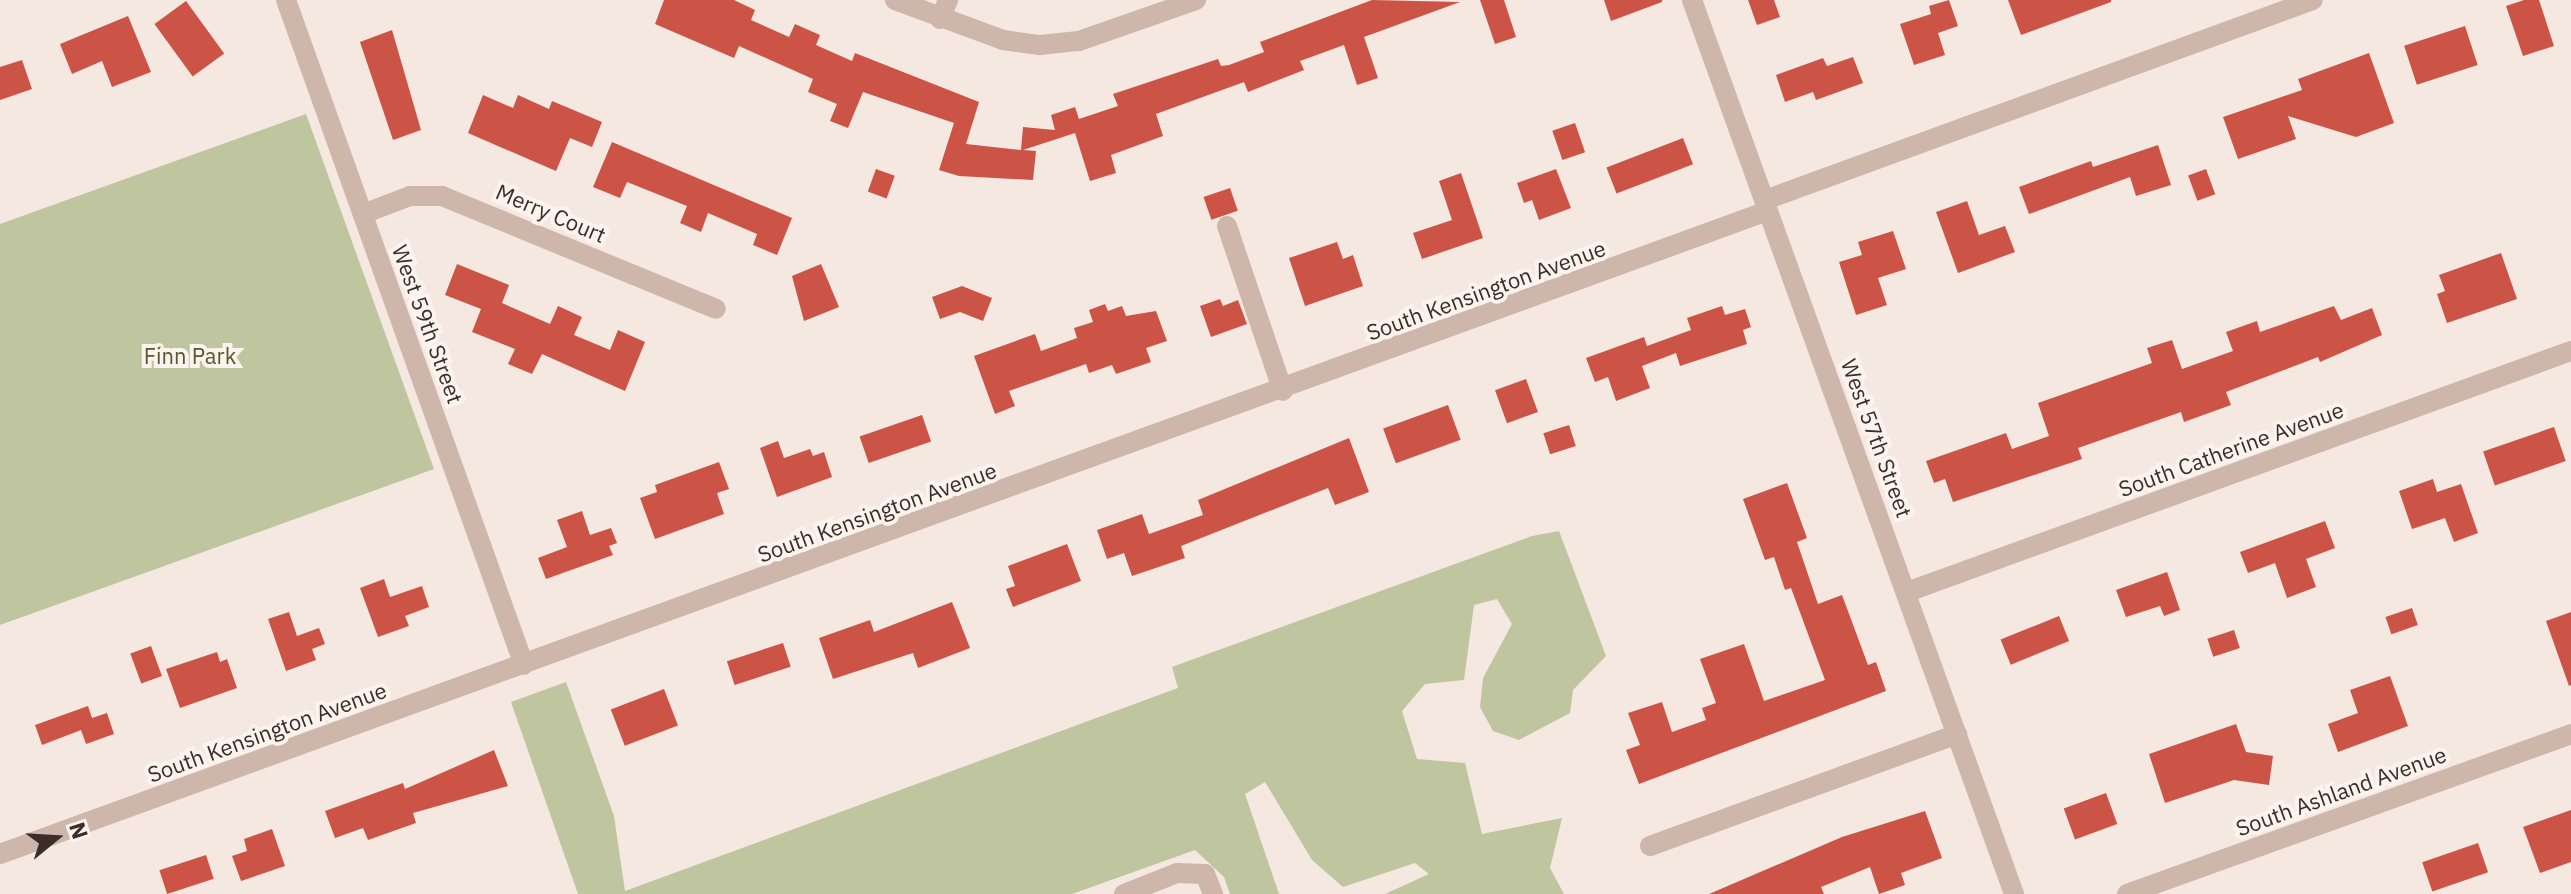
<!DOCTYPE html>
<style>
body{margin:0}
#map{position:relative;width:2571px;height:894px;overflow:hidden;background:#f4e8e0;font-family:"IBM Plex Sans",sans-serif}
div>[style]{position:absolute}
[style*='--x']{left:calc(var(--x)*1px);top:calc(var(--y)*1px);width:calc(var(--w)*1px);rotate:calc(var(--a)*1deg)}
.green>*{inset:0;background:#bec59f}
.building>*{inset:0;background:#cc5447;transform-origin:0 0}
.minor>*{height:20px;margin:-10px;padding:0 10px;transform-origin:10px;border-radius:10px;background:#ceb6ab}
span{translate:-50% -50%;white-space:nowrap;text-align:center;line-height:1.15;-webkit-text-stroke:8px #fbf3ed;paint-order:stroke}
.street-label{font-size:22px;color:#3b2d2a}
.park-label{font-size:22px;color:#515b2d}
.north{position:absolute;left:16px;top:798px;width:80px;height:80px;-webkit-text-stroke:6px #fbf3ed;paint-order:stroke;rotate:72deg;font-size:22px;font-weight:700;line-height:32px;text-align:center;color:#3b2d2a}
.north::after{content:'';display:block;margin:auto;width:28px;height:36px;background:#3b2d2a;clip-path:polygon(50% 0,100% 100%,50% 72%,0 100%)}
</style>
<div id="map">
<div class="green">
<div style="clip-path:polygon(306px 114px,434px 469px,0 625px,0 224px)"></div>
<div style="clip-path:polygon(1559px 531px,1606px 656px,1573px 690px,1570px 713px,1519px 740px,1493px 731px,1480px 707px,1483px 678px,1512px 624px,1497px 599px,1474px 605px,1464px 680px,1425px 684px,1402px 711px,1417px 759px,1465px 763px,1482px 834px,1562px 818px,1550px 868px,1564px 894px,1385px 894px,1429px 874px,1415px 863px,1343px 887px,1312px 860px,1265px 782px,1245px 794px,1279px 894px,1230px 894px,1224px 877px,1195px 850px,1072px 894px,578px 894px,511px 702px,566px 682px,614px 816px,625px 891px,1178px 688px,1172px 667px,1532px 536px)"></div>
</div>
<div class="building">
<div style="clip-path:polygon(664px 0,734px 0,755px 10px,751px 20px,789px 37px,795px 24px,820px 35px,816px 45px,852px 61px,855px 53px,979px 102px,966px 144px,1021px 150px,1023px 127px,1055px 130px,1051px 115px,1075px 107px,1079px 119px,1118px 106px,1113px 94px,1218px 59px,1221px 66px,1229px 65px,1264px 52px,1260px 42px,1372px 0,1460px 2px,1364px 37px,1378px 78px,1357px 85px,1344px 45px,1300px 61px,1304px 70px,1248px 92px,1244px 82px,1156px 114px,1163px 136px,1111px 155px,1116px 173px,1090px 181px,1075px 133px,1023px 150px,1036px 151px,1033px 180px,959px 176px,939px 170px,954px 123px,863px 92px,848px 128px,830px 121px,837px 104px,808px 92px,813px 79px,739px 46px,734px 58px,655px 24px)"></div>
<div style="clip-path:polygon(1480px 0,1504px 0,1516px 37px,1495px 44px)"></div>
<div style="clip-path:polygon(1604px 0,1662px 0,1662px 2px,1611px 21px)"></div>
<div style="clip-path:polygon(1748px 0,1774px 0,1780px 17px,1757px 25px)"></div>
<div style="clip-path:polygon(1949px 0,1958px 26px,1938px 33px,1945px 55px,1914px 65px,1900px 24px,1931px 14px,1929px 6px)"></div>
<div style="clip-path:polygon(2008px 0,2111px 0,2111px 2px,2021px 35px)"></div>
<div style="clip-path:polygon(2524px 0,2539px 0,2554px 46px,2523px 56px,2506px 6px)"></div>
<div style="left:186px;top:1px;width:65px;height:39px;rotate:54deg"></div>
<div style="clip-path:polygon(128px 16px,151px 72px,112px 87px,102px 61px,72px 74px,60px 44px)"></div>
<div style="left:2465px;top:26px;width:41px;height:64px;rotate:72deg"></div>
<div style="clip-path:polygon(392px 30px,421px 130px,393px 140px,360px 42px)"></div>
<div style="clip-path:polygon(2369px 53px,2394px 123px,2356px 137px,2288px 116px,2296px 139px,2238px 159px,2223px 117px,2302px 90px,2298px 79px)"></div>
<div style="clip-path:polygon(1853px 57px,1863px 83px,1816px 100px,1813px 92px,1785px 102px,1776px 75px,1823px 58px,1827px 66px)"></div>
<div style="clip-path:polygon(22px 60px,32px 89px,0 100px,0 67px)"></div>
<div style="clip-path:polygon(483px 95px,513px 108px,518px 95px,549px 109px,552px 101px,602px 122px,592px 147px,570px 138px,556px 171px,468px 133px)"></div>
<div style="left:1575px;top:123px;width:31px;height:24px;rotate:71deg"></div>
<div style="left:1683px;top:138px;width:28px;height:82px;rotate:69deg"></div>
<div style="clip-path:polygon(612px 142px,792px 218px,777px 255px,753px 245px,757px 234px,708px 213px,701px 232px,680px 223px,687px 206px,627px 182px,620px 198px,593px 187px)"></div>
<div style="clip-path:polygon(2158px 145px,2171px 185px,2136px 196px,2130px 177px,2029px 214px,2019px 187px,2091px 161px,2093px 167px)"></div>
<div style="left:876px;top:169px;width:20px;height:24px;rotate:20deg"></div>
<div style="clip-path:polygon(1556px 169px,1571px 208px,1539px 220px,1532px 200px,1524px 203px,1517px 183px)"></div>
<div style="left:2206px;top:169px;width:27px;height:19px;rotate:70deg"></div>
<div style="clip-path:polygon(1461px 173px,1483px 238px,1422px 259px,1413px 233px,1452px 220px,1439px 181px)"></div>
<div style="left:1230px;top:188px;width:24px;height:28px;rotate:71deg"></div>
<div style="clip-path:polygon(1967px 201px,1979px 235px,2005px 226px,2015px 252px,1958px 273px,1936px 212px)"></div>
<div style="clip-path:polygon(1893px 231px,1906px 269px,1878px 278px,1887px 305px,1856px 315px,1839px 262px,1862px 255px,1858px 242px)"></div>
<div style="clip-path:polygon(1337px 242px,1343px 259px,1353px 255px,1363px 286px,1305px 306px,1289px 258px)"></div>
<div style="clip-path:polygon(2501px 253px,2517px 299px,2447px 323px,2437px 294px,2445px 291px,2439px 275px)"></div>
<div style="clip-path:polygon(457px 264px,509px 285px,502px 303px,550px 324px,558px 306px,582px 317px,574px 335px,610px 350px,618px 330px,645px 342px,625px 391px,542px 354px,532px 374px,508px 364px,515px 349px,472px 332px,481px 309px,445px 295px)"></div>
<div style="clip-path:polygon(821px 264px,839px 307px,804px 321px,792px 276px)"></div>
<div style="clip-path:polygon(962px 286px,992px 298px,983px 321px,960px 312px,940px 319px,932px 297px)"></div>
<div style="clip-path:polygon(1220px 299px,1223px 306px,1238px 300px,1247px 324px,1211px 337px,1200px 306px)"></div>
<div style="clip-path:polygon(1105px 304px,1108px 311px,1122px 306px,1126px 316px,1156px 311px,1167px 341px,1146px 348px,1151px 362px,1116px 374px,1112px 365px,1089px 373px,1086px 364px,1009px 391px,1015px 406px,995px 414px,974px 356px,1035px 334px,1041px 351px,1077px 338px,1074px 328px,1093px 322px,1089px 310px)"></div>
<div style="clip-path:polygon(1722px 306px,1725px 315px,1745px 309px,1751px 327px,1743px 330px,1747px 344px,1680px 366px,1676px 353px,1642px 366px,1650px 388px,1616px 401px,1608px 377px,1595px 382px,1586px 358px,1644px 337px,1647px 346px,1691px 330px,1687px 318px)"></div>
<div style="clip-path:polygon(2334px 306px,2341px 320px,2372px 308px,2382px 335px,2320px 362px,2318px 357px,2226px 392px,2231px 405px,2184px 422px,2181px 412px,2078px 448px,2082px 459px,1953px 502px,1945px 479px,1934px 483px,1926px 461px,2006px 433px,2012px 449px,2049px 436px,2038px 403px,2152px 363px,2147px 348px,2172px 340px,2182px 369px,2233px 351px,2226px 332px,2257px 321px,2260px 332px)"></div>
<div style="left:1526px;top:379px;width:35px;height:33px;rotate:70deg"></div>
<div style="left:1448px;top:405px;width:37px;height:69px;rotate:70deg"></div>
<div style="left:922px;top:415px;width:28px;height:66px;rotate:71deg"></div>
<div style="left:1569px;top:425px;width:22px;height:27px;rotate:72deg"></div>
<div style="left:2554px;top:427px;width:36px;height:75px;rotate:71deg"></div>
<div style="clip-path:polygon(1349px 438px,1369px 492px,1335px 505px,1328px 488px,1181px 546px,1185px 558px,1132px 576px,1124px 553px,1107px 559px,1097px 530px,1142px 514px,1149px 534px,1203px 515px,1198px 500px)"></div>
<div style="clip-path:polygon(778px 441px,784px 458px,810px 449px,813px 456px,824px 452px,832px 477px,777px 497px,760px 448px)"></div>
<div style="clip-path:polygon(719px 462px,729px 489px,717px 493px,724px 514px,655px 539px,640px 498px,657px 492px,655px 485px)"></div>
<div style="clip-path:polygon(2433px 479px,2437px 492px,2461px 484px,2478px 533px,2454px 542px,2445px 518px,2412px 529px,2399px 491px)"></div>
<div style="clip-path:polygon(1787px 483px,1807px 538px,1797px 542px,1818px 604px,1842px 595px,1868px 665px,1876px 662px,1886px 691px,1639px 784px,1626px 750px,1640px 745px,1628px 713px,1662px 702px,1672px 732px,1706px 720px,1702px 708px,1716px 703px,1700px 659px,1744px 644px,1764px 701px,1825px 680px,1791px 588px,1785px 590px,1774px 557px,1765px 560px,1743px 499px)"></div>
<div style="clip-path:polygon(582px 511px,590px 535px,611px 528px,617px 543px,609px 546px,613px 555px,546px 579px,538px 558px,567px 547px,557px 520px)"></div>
<div style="clip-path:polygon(2325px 521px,2335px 548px,2306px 559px,2316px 587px,2287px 598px,2275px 563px,2248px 573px,2240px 552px)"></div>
<div style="clip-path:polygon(1067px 544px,1081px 581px,1013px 607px,1006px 589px,1015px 586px,1008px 566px)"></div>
<div style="clip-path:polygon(2167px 572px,2180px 610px,2164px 616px,2160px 606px,2126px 617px,2116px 590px)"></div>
<div style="clip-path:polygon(384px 579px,390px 597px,422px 586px,429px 607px,405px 616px,409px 626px,378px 637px,360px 588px)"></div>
<div style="clip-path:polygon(952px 602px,970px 648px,918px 668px,913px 653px,833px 679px,819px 638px,870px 620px,874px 632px)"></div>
<div style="left:2412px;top:608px;width:18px;height:28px;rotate:71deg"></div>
<div style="clip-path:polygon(289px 612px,297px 636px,319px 628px,325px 644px,312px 649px,316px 660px,286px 671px,268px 619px)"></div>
<div style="clip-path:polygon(2571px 612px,2571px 685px,2569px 686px,2546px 621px)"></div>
<div style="left:2059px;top:616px;width:27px;height:63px;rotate:68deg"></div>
<div style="left:2234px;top:630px;width:19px;height:28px;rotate:72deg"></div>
<div style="left:783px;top:643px;width:25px;height:59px;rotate:72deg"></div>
<div style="left:151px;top:646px;width:32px;height:22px;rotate:70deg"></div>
<div style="clip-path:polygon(217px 652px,220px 662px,227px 659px,237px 688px,180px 708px,166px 669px)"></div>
<div style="clip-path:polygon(2390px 676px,2408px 726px,2338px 752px,2328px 724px,2358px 713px,2350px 690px)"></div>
<div style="left:664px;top:689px;width:39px;height:57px;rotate:69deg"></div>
<div style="clip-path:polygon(88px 706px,92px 718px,107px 713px,114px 734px,86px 744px,81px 730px,42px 745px,35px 725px)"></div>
<div style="clip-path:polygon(2236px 724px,2246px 752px,2273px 756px,2269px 785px,2234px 780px,2165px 803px,2149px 754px)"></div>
<div style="clip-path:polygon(494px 750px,508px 786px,413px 813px,416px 823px,368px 840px,363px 828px,335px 838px,325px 811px,403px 783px,405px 789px)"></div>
<div style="left:2106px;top:793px;width:33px;height:45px;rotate:70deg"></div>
<div style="clip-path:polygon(2571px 810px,2571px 862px,2540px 873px,2523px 827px)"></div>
<div style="clip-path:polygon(1925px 811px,1942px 858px,1901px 873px,1905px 885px,1879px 894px,1870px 867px,1821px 887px,1824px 894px,1709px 894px,1842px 837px)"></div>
<div style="clip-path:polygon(272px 829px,285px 866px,241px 881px,232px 856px,247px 851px,244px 839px)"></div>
<div style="left:2478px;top:843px;width:31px;height:59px;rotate:71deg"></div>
<div style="left:206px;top:855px;width:25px;height:49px;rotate:72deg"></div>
</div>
<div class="minor">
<div style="--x:286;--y:0;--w:706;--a:70.31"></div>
<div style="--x:895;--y:0;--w:115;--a:20.3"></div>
<div style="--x:1003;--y:40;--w:37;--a:8"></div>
<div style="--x:1040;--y:45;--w:39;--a:-6"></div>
<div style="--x:1079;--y:41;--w:124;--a:-19.3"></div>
<div style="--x:1692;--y:0;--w:950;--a:70.19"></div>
<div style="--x:940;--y:19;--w:21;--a:-67"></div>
<div style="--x:1765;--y:200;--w:583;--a:-20.05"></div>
<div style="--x:363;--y:214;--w:50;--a:-21"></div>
<div style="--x:410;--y:196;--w:32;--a:0"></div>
<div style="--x:442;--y:196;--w:296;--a:22.4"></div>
<div style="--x:1227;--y:226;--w:174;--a:71.3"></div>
<div style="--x:1907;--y:592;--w:706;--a:-19.95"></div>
<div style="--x:1650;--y:846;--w:327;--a:-20"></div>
<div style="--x:0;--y:854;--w:1881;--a:-19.99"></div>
<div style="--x:1124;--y:894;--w:57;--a:-21.6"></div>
<div style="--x:1177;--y:873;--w:28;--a:2"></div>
<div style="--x:1205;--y:874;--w:22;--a:68"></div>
<div style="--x:2127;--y:894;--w:472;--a:-19.8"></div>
</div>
<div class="street-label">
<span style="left:551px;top:213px;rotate:23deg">Merry Court</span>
<span style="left:1486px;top:290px;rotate:-20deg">South Kensington Avenue</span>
<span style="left:428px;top:324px;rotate:70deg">West 59th Street</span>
<span style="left:1877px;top:438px;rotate:70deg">West 57th Street</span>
<span style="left:2231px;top:449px;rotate:-20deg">South Catherine Avenue</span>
<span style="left:877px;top:512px;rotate:-20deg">South Kensington Avenue</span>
<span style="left:267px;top:732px;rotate:-20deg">South Kensington Avenue</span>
<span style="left:2341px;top:791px;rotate:-20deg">South Ashland Avenue</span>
</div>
<div class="park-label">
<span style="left:190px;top:356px">Finn Park</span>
</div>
<div class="north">N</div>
</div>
